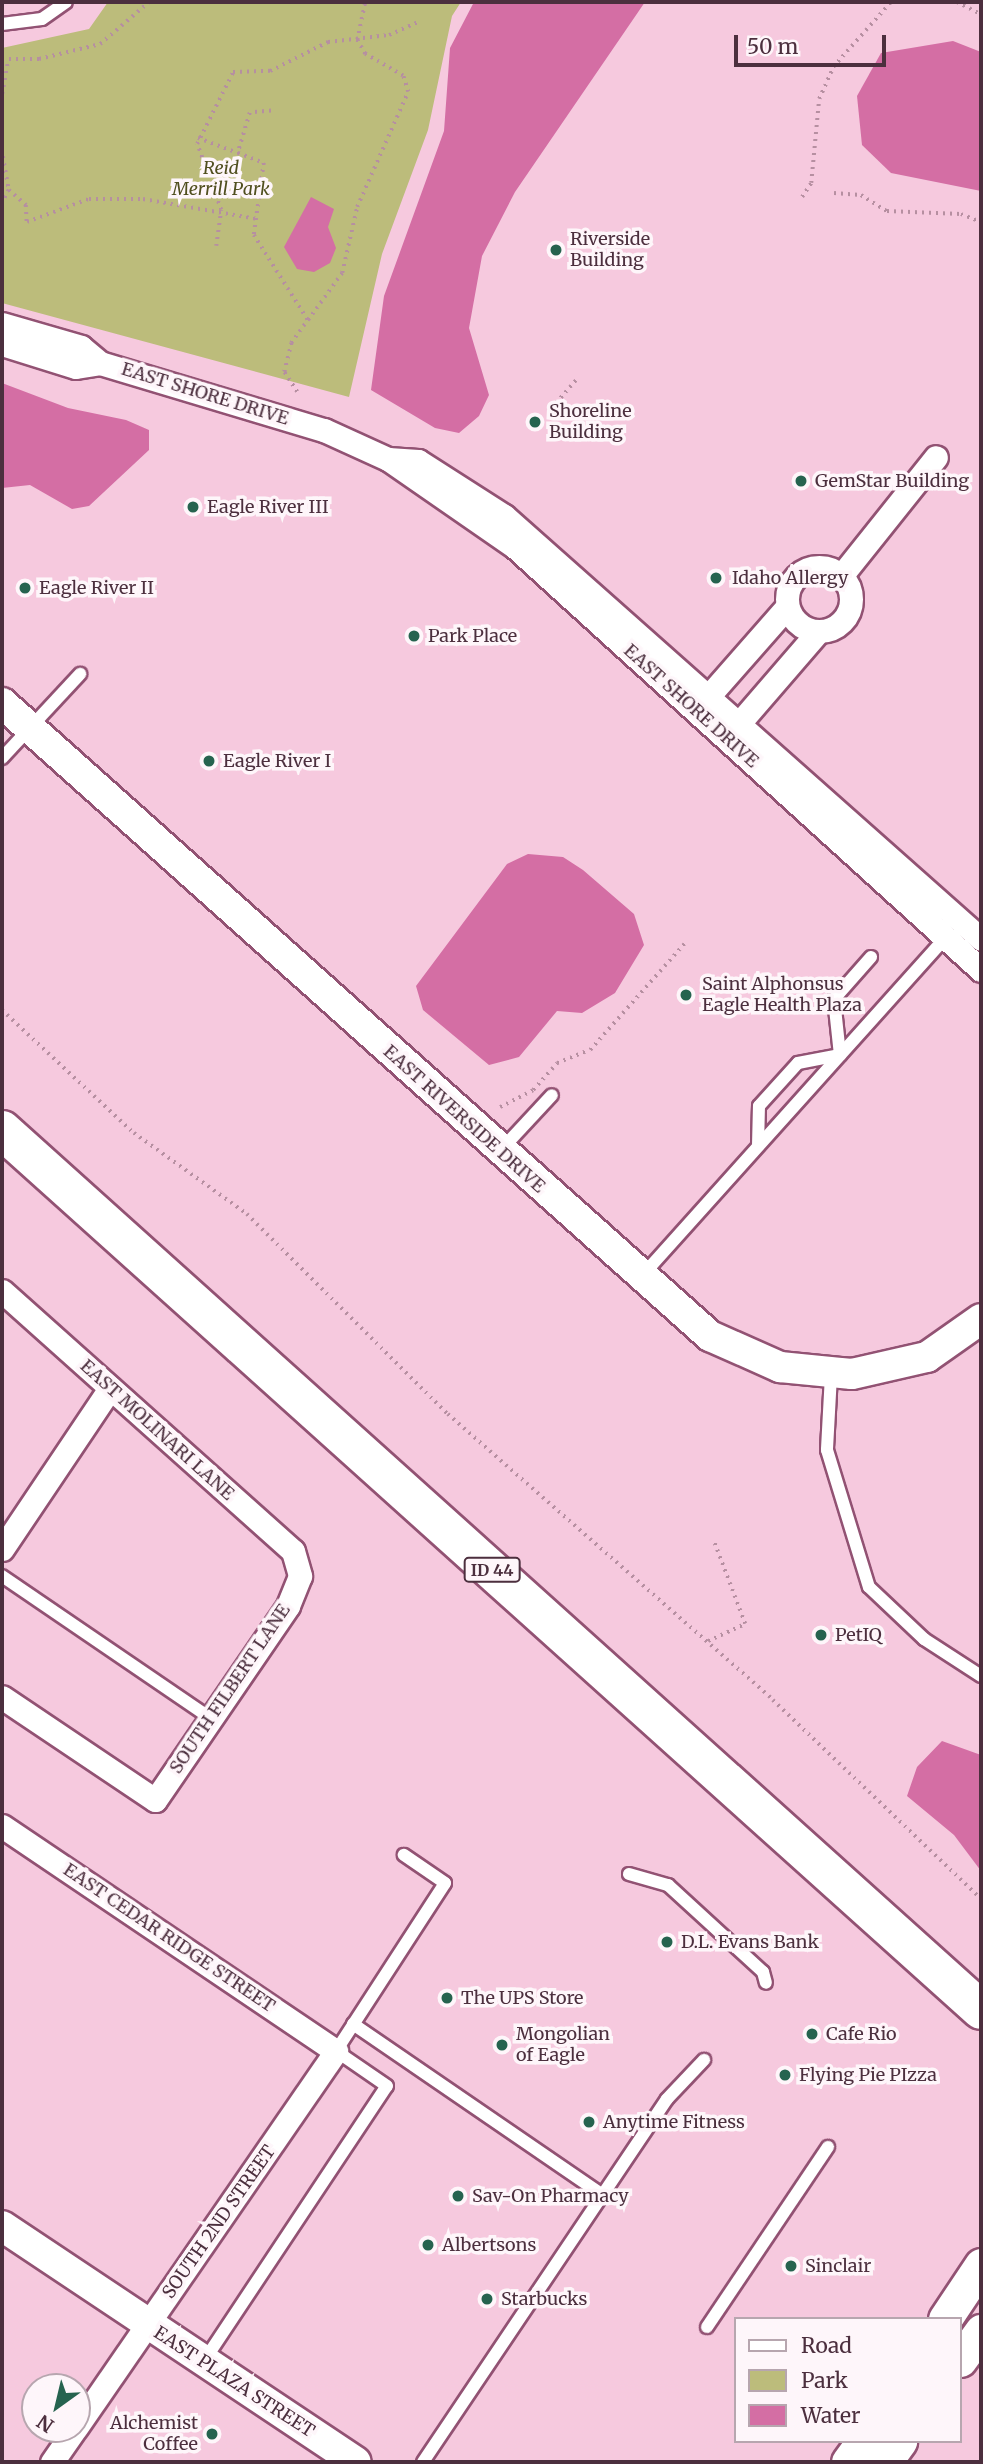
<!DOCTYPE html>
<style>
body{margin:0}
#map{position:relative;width:983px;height:2464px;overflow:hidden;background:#f6c9de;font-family:Merriweather,serif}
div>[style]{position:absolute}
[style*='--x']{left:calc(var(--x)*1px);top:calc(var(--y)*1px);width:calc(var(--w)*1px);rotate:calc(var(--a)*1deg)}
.green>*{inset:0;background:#bcbc7b}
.water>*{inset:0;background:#d46ea4}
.path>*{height:3.5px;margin-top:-1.75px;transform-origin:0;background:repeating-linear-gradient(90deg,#b68fa1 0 2px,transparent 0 7px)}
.roads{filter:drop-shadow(2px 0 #925273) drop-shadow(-2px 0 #925273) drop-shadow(0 2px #925273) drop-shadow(0 -2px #925273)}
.service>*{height:12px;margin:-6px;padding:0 6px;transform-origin:6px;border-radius:6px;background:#fff}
.minor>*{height:23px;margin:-11.5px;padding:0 11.5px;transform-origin:11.5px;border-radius:11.5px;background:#fff}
.minor>.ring{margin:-11.5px;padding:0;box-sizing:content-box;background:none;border:23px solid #fff;border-radius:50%}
.tertiary>*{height:30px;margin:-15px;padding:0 15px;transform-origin:15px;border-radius:15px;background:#fff}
.secondary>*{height:33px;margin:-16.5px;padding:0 16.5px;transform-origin:16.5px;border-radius:16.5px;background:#fff}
.trunk>*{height:38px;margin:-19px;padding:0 19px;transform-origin:19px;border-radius:19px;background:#fff}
.dots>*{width:19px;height:19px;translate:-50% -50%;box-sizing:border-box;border:4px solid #fef6fa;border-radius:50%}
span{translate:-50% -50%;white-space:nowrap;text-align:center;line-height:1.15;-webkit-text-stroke:7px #fef6fa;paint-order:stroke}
.shield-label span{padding:2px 5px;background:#fef6fa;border:2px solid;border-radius:5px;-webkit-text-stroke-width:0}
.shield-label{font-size:16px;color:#4c2f3e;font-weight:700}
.park-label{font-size:18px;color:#504f1f;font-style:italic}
.poi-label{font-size:18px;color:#4c2f3e}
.left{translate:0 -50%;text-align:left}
.right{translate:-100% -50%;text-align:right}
.street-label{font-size:18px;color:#4c2f3e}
.frame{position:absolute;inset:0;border:4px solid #4c2f3e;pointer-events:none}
.legend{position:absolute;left:734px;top:2317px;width:228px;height:126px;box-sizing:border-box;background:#fef6fa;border:2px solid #b7a6af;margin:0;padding:9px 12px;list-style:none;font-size:21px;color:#4c2f3e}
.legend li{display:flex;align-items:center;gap:14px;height:35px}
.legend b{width:35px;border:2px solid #b7a6af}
.north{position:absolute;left:21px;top:2373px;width:70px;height:70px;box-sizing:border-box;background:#fef6fa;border:2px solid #b7a6af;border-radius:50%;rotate:214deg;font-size:19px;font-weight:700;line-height:28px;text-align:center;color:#4c2f3e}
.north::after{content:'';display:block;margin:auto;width:24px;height:32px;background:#26634f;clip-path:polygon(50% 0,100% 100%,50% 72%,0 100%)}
.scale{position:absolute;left:734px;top:35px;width:152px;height:32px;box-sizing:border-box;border:4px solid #4c2f3e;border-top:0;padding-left:9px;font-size:21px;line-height:24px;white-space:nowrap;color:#4c2f3e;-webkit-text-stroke:5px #fef6fa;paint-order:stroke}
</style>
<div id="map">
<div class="green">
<div style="clip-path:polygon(108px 2px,461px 2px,452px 16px,428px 130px,382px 254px,349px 397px,2px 303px,2px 48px,89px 29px)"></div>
</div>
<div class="water">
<div style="clip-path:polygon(474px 2px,645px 2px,515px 192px,482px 256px,469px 328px,489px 395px,479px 416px,459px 433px,435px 428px,371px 390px,384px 296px,444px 131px,450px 48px)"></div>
<div style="clip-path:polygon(953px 41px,981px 52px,981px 191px,891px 173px,862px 145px,857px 96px,881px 53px)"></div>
<div style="clip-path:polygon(311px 197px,334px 209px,328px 227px,336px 248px,330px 263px,314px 272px,297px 269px,284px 247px)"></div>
<div style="clip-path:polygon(2px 383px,68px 408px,126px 420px,149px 430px,149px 450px,89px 506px,72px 509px,30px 485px,2px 488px)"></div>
<div style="clip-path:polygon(528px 854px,563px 857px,583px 870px,634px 914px,644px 945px,615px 993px,582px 1013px,557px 1011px,519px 1057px,489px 1065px,423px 1010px,416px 986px,507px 864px)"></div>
<div style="clip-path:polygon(942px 1741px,981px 1755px,981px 1871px,954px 1835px,907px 1796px,917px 1767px)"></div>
</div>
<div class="path">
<div style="--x:957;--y:2;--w:27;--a:27"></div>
<div style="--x:2;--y:59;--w:37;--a:0"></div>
<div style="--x:39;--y:59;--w:63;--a:-13.8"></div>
<div style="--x:100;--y:44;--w:65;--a:-40.6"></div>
<div style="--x:2;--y:94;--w:35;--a:-80"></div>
<div style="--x:271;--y:111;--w:21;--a:175"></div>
<div style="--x:250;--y:113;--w:42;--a:106.7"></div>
<div style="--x:238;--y:153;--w:28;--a:21"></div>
<div style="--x:264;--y:163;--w:73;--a:97.9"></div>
<div style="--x:254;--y:235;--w:101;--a:57.6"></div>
<div style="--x:308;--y:320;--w:58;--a:-54.1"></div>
<div style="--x:342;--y:273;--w:68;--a:-77.2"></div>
<div style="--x:357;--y:207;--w:126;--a:-66.1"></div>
<div style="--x:408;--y:92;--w:17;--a:-107"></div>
<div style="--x:403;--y:76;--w:44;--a:-149.9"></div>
<div style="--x:365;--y:54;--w:16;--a:-120"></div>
<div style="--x:357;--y:40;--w:39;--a:-78"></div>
<div style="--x:198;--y:138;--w:43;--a:20.6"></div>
<div style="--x:2;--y:150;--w:41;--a:80.1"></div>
<div style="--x:9;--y:190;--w:15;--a:118"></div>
<div style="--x:9;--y:190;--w:23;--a:41"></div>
<div style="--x:26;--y:205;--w:17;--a:87"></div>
<div style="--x:27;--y:222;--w:66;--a:-20.4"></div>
<div style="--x:89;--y:199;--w:54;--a:0"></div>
<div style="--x:143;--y:199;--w:117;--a:9.9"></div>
<div style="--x:834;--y:193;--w:27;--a:4"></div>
<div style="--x:861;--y:195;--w:31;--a:32"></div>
<div style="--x:887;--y:211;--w:74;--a:2.3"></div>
<div style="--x:961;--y:214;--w:22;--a:22"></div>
<div style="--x:802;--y:197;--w:17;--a:-57"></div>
<div style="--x:811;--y:183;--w:84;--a:-84.6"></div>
<div style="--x:819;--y:99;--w:35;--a:-66"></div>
<div style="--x:833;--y:67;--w:87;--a:-48.3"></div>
<div style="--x:216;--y:246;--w:36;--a:-82"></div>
<div style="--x:221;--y:210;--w:70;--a:-110"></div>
<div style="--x:197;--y:144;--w:80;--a:-63.4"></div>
<div style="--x:233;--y:72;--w:37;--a:-2"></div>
<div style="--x:270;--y:71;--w:65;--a:-26.6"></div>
<div style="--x:328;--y:42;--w:61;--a:-6.5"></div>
<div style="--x:389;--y:35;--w:34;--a:-24"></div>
<div style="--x:297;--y:392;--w:24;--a:-123"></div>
<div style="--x:284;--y:372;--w:30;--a:-76"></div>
<div style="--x:291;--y:343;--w:29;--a:-54"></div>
<div style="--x:556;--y:403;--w:30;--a:-49"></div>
<div style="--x:2;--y:1010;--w:180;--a:43"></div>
<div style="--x:134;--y:1133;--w:139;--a:35.6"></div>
<div style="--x:247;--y:1214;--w:284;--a:44.9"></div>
<div style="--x:448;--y:1414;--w:433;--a:41.3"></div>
<div style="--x:773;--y:1700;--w:288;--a:43.7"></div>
<div style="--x:500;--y:1107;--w:37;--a:-27"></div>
<div style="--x:533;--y:1090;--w:36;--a:-48"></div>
<div style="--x:557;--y:1063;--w:35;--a:-22"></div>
<div style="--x:590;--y:1050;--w:142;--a:-48.4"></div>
<div style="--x:708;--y:1641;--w:41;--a:-24.7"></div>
<div style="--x:745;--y:1624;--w:88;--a:-110.7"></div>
</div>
<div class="roads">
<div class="service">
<div style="--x:2;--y:24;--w:40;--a:-7.1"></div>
<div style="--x:42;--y:19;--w:29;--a:-35"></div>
<div style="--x:2;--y:758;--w:115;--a:-47.1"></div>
<div style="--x:758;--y:1146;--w:40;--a:-88.6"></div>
<div style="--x:759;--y:1106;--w:58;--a:-47.8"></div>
<div style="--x:798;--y:1063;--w:43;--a:-10.8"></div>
<div style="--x:840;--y:1055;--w:56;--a:-96.1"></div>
<div style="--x:834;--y:999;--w:56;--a:-48.6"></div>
<div style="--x:500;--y:1151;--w:76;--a:-47.1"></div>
<div style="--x:641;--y:1277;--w:461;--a:-48.1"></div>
<div style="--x:831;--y:1375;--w:75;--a:93.1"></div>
<div style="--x:827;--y:1450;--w:143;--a:73"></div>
<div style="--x:869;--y:1587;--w:76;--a:43.4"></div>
<div style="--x:924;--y:1639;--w:68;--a:33"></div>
<div style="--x:2;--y:1576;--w:252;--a:34.3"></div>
<div style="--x:629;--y:1874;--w:41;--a:15.8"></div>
<div style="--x:668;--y:1885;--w:129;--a:42.5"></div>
<div style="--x:763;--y:1972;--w:11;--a:75"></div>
<div style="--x:353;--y:2024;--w:303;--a:34.4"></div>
<div style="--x:707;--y:2327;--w:217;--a:-56.1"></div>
<div style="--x:204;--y:2361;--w:330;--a:-56.4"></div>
<div style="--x:387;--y:2086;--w:62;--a:-145.5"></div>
<div style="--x:336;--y:2051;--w:200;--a:-57"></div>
<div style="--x:445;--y:1883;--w:50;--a:-145.7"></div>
<div style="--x:423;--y:2462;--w:437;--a:-56.1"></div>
<div style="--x:667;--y:2099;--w:54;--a:-46.5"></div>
</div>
<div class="minor">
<div style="--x:2;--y:324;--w:82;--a:16.2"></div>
<div style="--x:81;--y:347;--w:25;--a:40"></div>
<div style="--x:100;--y:363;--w:234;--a:16.7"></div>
<div style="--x:324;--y:430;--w:70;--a:24.4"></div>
<div style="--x:2;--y:344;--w:77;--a:17.3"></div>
<div style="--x:76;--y:367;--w:24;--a:-9"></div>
<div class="ring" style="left:787px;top:567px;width:41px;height:41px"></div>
<div style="--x:841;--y:576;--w:152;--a:-51.4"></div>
<div style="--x:699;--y:707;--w:133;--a:-48.7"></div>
<div style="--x:729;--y:735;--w:136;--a:-49.2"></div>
<div style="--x:981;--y:939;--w:638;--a:-138.43"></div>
<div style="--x:504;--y:516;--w:102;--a:-147.4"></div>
<div style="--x:418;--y:461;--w:30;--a:-176"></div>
<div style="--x:388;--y:459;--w:155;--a:34.7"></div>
<div style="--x:515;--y:547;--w:629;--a:42.23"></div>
<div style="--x:2;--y:1291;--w:390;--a:41.8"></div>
<div style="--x:293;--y:1551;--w:26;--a:74"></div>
<div style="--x:300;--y:1576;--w:32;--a:112"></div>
<div style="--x:288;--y:1606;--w:235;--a:124.4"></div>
<div style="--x:155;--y:1800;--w:184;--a:-146.1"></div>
<div style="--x:2;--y:1549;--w:194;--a:-56.1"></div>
<div style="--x:2;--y:1826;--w:403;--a:34"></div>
<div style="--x:336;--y:2051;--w:456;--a:124.6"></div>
<div style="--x:52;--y:2462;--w:40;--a:-55.1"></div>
</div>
<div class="tertiary">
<div style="--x:2;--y:703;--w:950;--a:41.8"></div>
<div style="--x:710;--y:1336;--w:77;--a:23.9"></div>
<div style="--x:780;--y:1367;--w:72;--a:5.6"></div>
<div style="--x:852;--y:1374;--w:77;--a:-12.8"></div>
<div style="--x:927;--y:1357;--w:66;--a:-35.1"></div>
<div style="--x:2;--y:2226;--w:425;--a:33.7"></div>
</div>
<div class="secondary">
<div style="--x:945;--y:2319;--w:65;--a:-56.3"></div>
<div style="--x:960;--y:2360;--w:36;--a:-54"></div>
<div style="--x:848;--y:2462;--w:26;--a:-54"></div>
<div style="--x:885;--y:2462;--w:26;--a:-54"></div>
</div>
<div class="trunk">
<div style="--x:2;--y:1130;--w:1316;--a:41.95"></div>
</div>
</div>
<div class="dots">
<div style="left:556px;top:250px;background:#26634f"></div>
<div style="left:535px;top:422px;background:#26634f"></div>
<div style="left:801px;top:481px;background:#26634f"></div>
<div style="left:193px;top:507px;background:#26634f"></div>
<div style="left:716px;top:578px;background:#26634f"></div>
<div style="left:25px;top:588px;background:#26634f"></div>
<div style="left:414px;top:636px;background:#26634f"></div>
<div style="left:209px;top:761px;background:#26634f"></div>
<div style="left:686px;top:995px;background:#26634f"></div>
<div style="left:821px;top:1635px;background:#26634f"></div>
<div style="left:667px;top:1942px;background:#26634f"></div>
<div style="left:447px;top:1998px;background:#26634f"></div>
<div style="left:812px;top:2034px;background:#26634f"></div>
<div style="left:502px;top:2045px;background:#26634f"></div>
<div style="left:785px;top:2075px;background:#26634f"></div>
<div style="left:589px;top:2122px;background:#26634f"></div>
<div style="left:458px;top:2196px;background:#26634f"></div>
<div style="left:428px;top:2245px;background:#26634f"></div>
<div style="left:791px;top:2266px;background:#26634f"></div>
<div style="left:487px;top:2299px;background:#26634f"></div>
<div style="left:212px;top:2434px;background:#26634f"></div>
</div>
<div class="shield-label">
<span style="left:492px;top:1570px">ID 44</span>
</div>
<div class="park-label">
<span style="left:221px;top:179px">Reid<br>Merrill Park</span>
</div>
<div class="poi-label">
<span class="left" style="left:570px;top:250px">Riverside<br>Building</span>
<span class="left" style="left:549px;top:422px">Shoreline<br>Building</span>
<span class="left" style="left:815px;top:481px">GemStar Building</span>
<span class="left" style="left:207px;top:507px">Eagle River III</span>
<span class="left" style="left:732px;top:578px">Idaho Allergy</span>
<span class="left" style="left:39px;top:588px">Eagle River II</span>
<span class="left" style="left:428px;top:636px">Park Place</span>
<span class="left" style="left:223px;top:761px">Eagle River I</span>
<span class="left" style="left:702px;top:995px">Saint Alphonsus<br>Eagle Health Plaza</span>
<span class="left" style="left:835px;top:1635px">PetIQ</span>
<span class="left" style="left:681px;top:1942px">D.L. Evans Bank</span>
<span class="left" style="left:461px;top:1998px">The UPS Store</span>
<span class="left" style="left:826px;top:2034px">Cafe Rio</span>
<span class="left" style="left:516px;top:2045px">Mongolian<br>of Eagle</span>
<span class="left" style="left:799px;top:2075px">Flying Pie PIzza</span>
<span class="left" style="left:603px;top:2122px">Anytime Fitness</span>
<span class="left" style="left:472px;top:2196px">Sav-On Pharmacy</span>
<span class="left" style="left:442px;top:2245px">Albertsons</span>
<span class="left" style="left:805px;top:2266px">Sinclair</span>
<span class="left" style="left:501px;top:2299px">Starbucks</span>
<span class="right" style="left:198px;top:2434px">Alchemist<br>Coffee</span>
</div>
<div class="street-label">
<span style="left:205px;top:394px;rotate:17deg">EAST SHORE DRIVE</span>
<span style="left:691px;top:706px;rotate:42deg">EAST SHORE DRIVE</span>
<span style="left:464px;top:1119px;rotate:42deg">EAST RIVERSIDE DRIVE</span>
<span style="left:157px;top:1430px;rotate:42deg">EAST MOLINARI LANE</span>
<span style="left:230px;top:1689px;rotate:-56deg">SOUTH FILBERT LANE</span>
<span style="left:169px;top:1938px;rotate:34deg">EAST CEDAR RIDGE STREET</span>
<span style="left:219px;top:2222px;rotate:-55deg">SOUTH 2ND STREET</span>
<span style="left:234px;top:2382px;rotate:33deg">EAST PLAZA STREET</span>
</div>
<div class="frame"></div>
<ul class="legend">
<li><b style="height:9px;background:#fff"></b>Road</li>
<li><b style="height:19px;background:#bcbc7b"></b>Park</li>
<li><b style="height:19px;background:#d46ea4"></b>Water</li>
</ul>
<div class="north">N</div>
<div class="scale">50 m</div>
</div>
